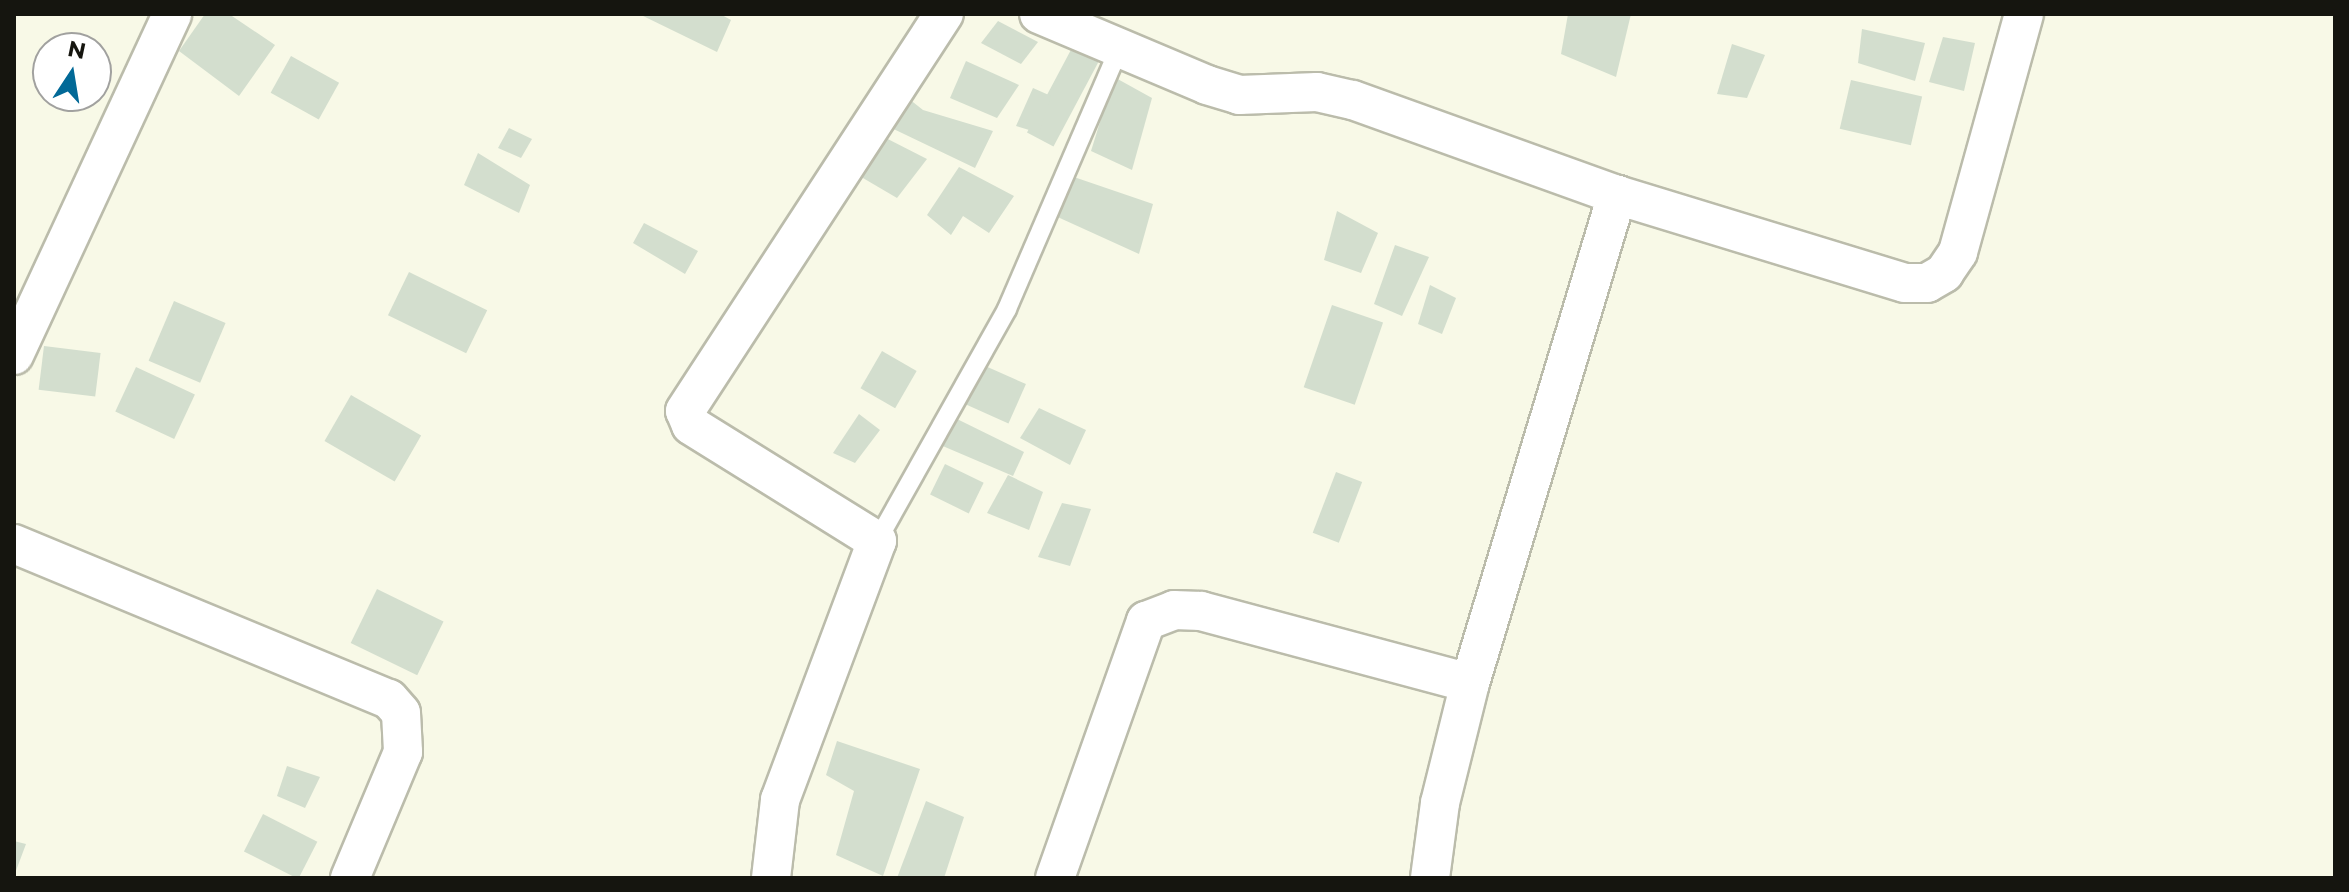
<!DOCTYPE html>
<style>
body{margin:0}
#map{position:relative;width:2349px;height:892px;overflow:hidden;background:#f8f9e7;font-family:Montserrat,sans-serif}
div>[style]{position:absolute}
[style*='--x']{left:calc(var(--x)*1px);top:calc(var(--y)*1px);width:calc(var(--w)*1px);rotate:calc(var(--a)*1deg)}
.building>*{inset:0;background:#d3dece;transform-origin:0 0}
.roads{filter:drop-shadow(2px 0 #bbbcab) drop-shadow(-2px 0 #bbbcab) drop-shadow(0 2px #bbbcab) drop-shadow(0 -2px #bbbcab)}
.lane>*{height:18px;margin:-9px;padding:0 9px;transform-origin:9px;border-radius:9px;background:#fff}
.street>*{height:38px;margin:-19px;padding:0 19px;transform-origin:19px;border-radius:19px;background:#fff}
span{translate:-50% -50%;white-space:nowrap;text-align:center;line-height:1.15;-webkit-text-stroke:8px #fff;paint-order:stroke}
.frame{position:absolute;inset:0;border:16px solid #15150f;pointer-events:none}
.north{position:absolute;left:32px;top:32px;width:80px;height:80px;box-sizing:border-box;background:#fff;border:2px solid #a1a19f;border-radius:50%;rotate:12deg;font-size:22px;font-weight:700;line-height:32px;text-align:center;color:#15150f}
.north::after{content:'';display:block;margin:auto;width:28px;height:36px;background:#026997;clip-path:polygon(50% 0,100% 100%,50% 72%,0 100%)}
</style>
<div id="map">
<div class="building">
<div style="clip-path:polygon(205px 14px,229px 14px,275px 45px,239px 96px,179px 51px)"></div>
<div style="clip-path:polygon(639px 14px,720px 14px,731px 20px,717px 52px)"></div>
<div style="clip-path:polygon(1568px 14px,1631px 14px,1616px 77px,1561px 54px)"></div>
<div style="clip-path:polygon(998px 21px,1038px 42px,1021px 64px,981px 43px)"></div>
<div style="clip-path:polygon(1862px 29px,1925px 43px,1915px 81px,1858px 63px)"></div>
<div style="clip-path:polygon(1943px 37px,1975px 43px,1964px 91px,1929px 82px)"></div>
<div style="clip-path:polygon(1732px 44px,1765px 55px,1747px 98px,1717px 94px)"></div>
<div style="left:1073px;top:46px;width:30px;height:98px;rotate:28deg"></div>
<div style="left:291px;top:56px;width:55px;height:42px;rotate:29deg"></div>
<div style="clip-path:polygon(966px 61px,1019px 85px,997px 118px,950px 98px)"></div>
<div style="clip-path:polygon(1114px 77px,1152px 98px,1132px 170px,1091px 151px)"></div>
<div style="left:1851px;top:80px;width:73px;height:50px;rotate:13deg"></div>
<div style="clip-path:polygon(1033px 88px,1051px 96px,1039px 133px,1016px 126px)"></div>
<div style="clip-path:polygon(899px 91px,923px 110px,993px 131px,975px 168px,881px 123px)"></div>
<div style="clip-path:polygon(509px 128px,532px 139px,521px 158px,498px 148px)"></div>
<div style="clip-path:polygon(876px 133px,927px 159px,897px 198px,851px 171px)"></div>
<div style="clip-path:polygon(478px 153px,530px 185px,519px 213px,464px 185px)"></div>
<div style="clip-path:polygon(959px 167px,1014px 196px,989px 233px,963px 216px,951px 235px,927px 215px)"></div>
<div style="clip-path:polygon(1071px 176px,1153px 204px,1139px 254px,1051px 214px)"></div>
<div style="clip-path:polygon(1337px 211px,1378px 233px,1361px 273px,1324px 260px)"></div>
<div style="clip-path:polygon(644px 223px,698px 251px,685px 274px,633px 243px)"></div>
<div style="clip-path:polygon(1395px 245px,1429px 257px,1402px 316px,1374px 304px)"></div>
<div style="left:409px;top:272px;width:87px;height:48px;rotate:26deg"></div>
<div style="clip-path:polygon(1430px 285px,1456px 298px,1442px 334px,1418px 324px)"></div>
<div style="left:174px;top:301px;width:56px;height:65px;rotate:23deg"></div>
<div style="left:1332px;top:305px;width:54px;height:87px;rotate:19deg"></div>
<div style="left:44px;top:346px;width:57px;height:44px;rotate:7deg"></div>
<div style="left:882px;top:351px;width:40px;height:43px;rotate:30deg"></div>
<div style="left:983px;top:365px;width:47px;height:43px;rotate:24deg"></div>
<div style="left:136px;top:367px;width:65px;height:49px;rotate:25deg"></div>
<div style="left:351px;top:395px;width:81px;height:53px;rotate:30deg"></div>
<div style="clip-path:polygon(1039px 408px,1086px 430px,1070px 465px,1020px 438px)"></div>
<div style="clip-path:polygon(859px 414px,880px 430px,855px 463px,833px 453px)"></div>
<div style="clip-path:polygon(957px 419px,1024px 452px,1013px 476px,938px 444px)"></div>
<div style="left:945px;top:464px;width:43px;height:34px;rotate:26deg"></div>
<div style="left:1336px;top:472px;width:28px;height:65px;rotate:21deg"></div>
<div style="clip-path:polygon(1008px 475px,1043px 492px,1029px 530px,987px 513px)"></div>
<div style="clip-path:polygon(1062px 503px,1091px 509px,1070px 566px,1038px 557px)"></div>
<div style="left:377px;top:589px;width:74px;height:60px;rotate:26deg"></div>
<div style="clip-path:polygon(837px 741px,920px 769px,883px 876px,836px 855px,854px 791px,826px 775px)"></div>
<div style="clip-path:polygon(287px 766px,320px 777px,305px 808px,277px 796px)"></div>
<div style="clip-path:polygon(926px 801px,964px 817px,944px 878px,897px 878px)"></div>
<div style="left:263px;top:814px;width:61px;height:42px;rotate:27deg"></div>
<div style="clip-path:polygon(14px 841px,26px 844px,14px 876px)"></div>
</div>
<div class="roads">
<div class="lane">
<div style="--x:877;--y:541;--w:266;--a:-60.7"></div>
<div style="--x:1007;--y:309;--w:283;--a:-66.7"></div>
</div>
<div class="street">
<div style="--x:1039;--y:14;--w:182;--a:22.9"></div>
<div style="--x:1207;--y:85;--w:34;--a:17"></div>
<div style="--x:1239;--y:95;--w:78;--a:-2.2"></div>
<div style="--x:1317;--y:92;--w:37;--a:13"></div>
<div style="--x:1353;--y:100;--w:281;--a:19.8"></div>
<div style="--x:1617;--y:195;--w:301;--a:17"></div>
<div style="--x:1905;--y:283;--w:22;--a:0"></div>
<div style="--x:1927;--y:283;--w:20;--a:-30"></div>
<div style="--x:1944;--y:273;--w:25;--a:-56"></div>
<div style="--x:1958;--y:252;--w:247;--a:-74.5"></div>
<div style="--x:14;--y:355;--w:376;--a:-65.1"></div>
<div style="--x:14;--y:544;--w:406;--a:22.5"></div>
<div style="--x:389;--y:699;--w:18;--a:49"></div>
<div style="--x:401;--y:713;--w:39;--a:87"></div>
<div style="--x:403;--y:752;--w:137;--a:112.8"></div>
<div style="--x:771;--y:878;--w:79;--a:-83.4"></div>
<div style="--x:780;--y:800;--w:277;--a:-69.5"></div>
<div style="--x:877;--y:541;--w:219;--a:-148.1"></div>
<div style="--x:691;--y:425;--w:15;--a:-113"></div>
<div style="--x:685;--y:411;--w:474;--a:-56.9"></div>
<div style="--x:1055;--y:878;--w:273;--a:-70.5"></div>
<div style="--x:1146;--y:621;--w:30;--a:-21"></div>
<div style="--x:1174;--y:610;--w:27;--a:2"></div>
<div style="--x:1201;--y:611;--w:278;--a:15"></div>
<div style="--x:1430;--y:878;--w:76;--a:-82.4"></div>
<div style="--x:1440;--y:803;--w:124;--a:-76"></div>
<div style="--x:1470;--y:683;--w:510;--a:-73.24"></div>
</div>
</div>
<div class="frame"></div>
<div class="north">N</div>
</div>
